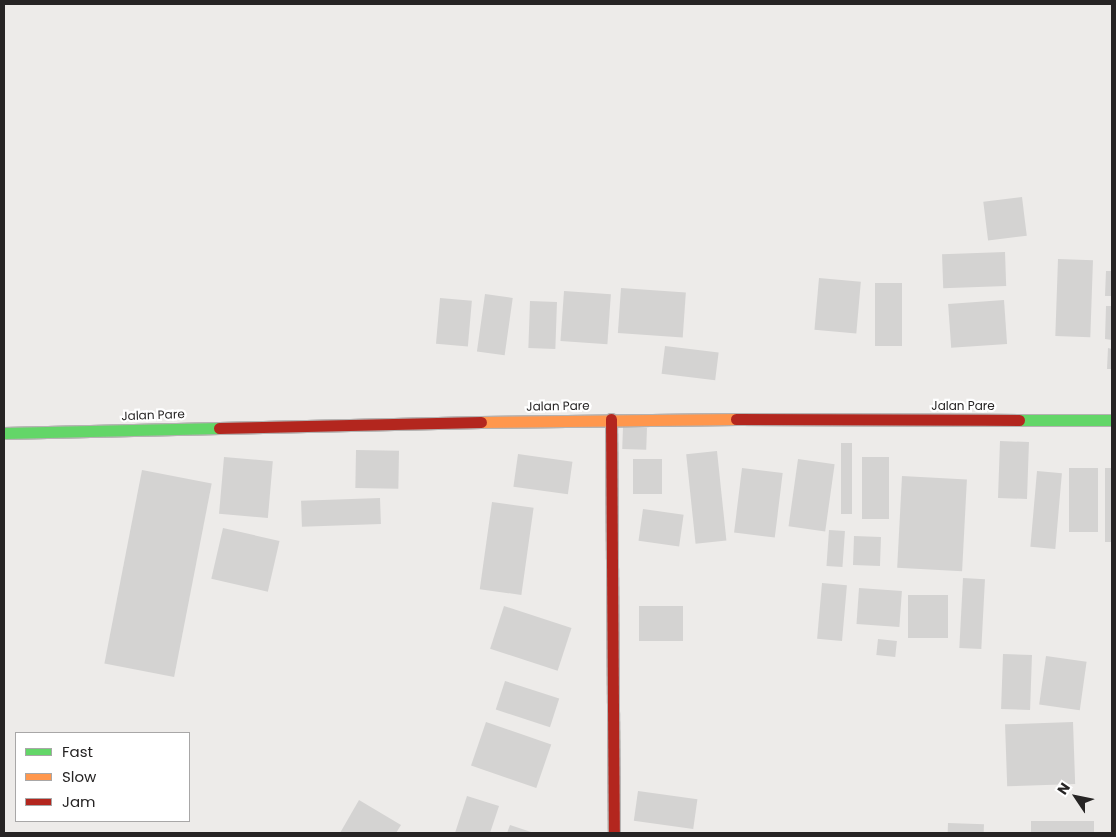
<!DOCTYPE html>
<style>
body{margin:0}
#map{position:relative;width:1116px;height:837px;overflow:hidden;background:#edebe9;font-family:Poppins,sans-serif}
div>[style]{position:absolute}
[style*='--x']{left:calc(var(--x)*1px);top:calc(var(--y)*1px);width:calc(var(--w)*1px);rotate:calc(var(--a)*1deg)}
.building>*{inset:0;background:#d4d3d2;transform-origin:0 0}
.roads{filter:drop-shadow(1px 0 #b4b2b1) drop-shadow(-1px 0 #b4b2b1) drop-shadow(0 1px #b4b2b1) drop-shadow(0 -1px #b4b2b1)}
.fast>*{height:11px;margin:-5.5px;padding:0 5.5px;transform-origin:5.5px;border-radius:5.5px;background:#63d668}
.slow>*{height:11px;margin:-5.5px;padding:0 5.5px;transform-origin:5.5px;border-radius:5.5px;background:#ff974d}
.jam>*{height:11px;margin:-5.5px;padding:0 5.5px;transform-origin:5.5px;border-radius:5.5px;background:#b3261e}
span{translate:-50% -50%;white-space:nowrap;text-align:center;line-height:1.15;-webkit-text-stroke:4.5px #fff;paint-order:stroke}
.street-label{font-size:12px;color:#262424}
.frame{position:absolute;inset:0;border:5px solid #262424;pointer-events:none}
.legend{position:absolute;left:15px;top:732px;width:175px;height:90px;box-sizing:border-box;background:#fff;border:1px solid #a8a7a7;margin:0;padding:6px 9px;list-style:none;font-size:15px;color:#262424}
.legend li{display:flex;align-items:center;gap:10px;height:25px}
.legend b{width:25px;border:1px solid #a8a7a7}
.north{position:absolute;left:1051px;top:772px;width:50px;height:50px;-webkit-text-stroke:4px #fff;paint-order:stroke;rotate:304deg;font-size:14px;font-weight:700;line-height:20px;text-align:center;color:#262424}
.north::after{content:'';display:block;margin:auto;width:18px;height:22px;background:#262424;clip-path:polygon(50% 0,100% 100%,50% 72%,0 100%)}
</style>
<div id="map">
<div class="building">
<div style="left:1022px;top:197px;width:39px;height:39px;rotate:83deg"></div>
<div style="left:1005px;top:252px;width:34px;height:63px;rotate:88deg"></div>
<div style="left:1058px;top:259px;width:35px;height:77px;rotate:2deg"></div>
<div style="clip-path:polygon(1106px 271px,1112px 271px,1112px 296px,1105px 296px)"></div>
<div style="left:819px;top:278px;width:42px;height:52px;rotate:5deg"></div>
<div style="left:875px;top:283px;width:27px;height:63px"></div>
<div style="left:621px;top:288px;width:65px;height:45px;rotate:4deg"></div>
<div style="left:564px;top:291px;width:47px;height:50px;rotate:4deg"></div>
<div style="left:485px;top:294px;width:28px;height:58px;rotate:8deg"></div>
<div style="left:440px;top:298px;width:32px;height:46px;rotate:5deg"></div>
<div style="left:1004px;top:300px;width:44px;height:56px;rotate:86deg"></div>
<div style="left:530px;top:301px;width:27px;height:47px;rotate:2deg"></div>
<div style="clip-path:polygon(1106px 306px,1112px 306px,1112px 340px,1105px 339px)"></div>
<div style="left:665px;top:346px;width:54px;height:28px;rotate:7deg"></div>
<div style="clip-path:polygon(1108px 348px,1112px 349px,1112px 369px,1107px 369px)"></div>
<div style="left:623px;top:427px;width:24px;height:22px;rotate:2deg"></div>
<div style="left:1000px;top:441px;width:29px;height:57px;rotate:2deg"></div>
<div style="left:841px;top:443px;width:11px;height:71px"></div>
<div style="left:356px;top:450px;width:43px;height:38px;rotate:1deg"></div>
<div style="left:717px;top:451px;width:90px;height:31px;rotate:84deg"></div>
<div style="left:518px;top:454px;width:55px;height:33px;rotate:8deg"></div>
<div style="left:224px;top:457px;width:49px;height:57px;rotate:5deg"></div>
<div style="left:862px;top:457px;width:27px;height:62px"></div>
<div style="left:633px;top:459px;width:29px;height:35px"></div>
<div style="left:798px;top:459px;width:37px;height:68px;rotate:8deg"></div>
<div style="left:742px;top:468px;width:41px;height:65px;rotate:7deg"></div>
<div style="left:1069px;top:468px;width:29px;height:64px"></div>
<div style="left:1105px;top:468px;width:7px;height:74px"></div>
<div style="left:142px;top:470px;width:71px;height:197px;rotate:11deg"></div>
<div style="left:1037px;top:471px;width:25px;height:76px;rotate:5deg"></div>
<div style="left:902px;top:476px;width:65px;height:92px;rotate:3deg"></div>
<div style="left:380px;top:498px;width:26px;height:79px;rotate:88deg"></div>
<div style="left:492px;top:502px;width:42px;height:88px;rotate:8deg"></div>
<div style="left:643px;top:509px;width:41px;height:32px;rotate:8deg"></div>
<div style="left:223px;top:528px;width:58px;height:52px;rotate:13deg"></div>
<div style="left:829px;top:530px;width:16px;height:36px;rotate:4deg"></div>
<div style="left:854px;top:536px;width:27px;height:29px;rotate:2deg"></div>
<div style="left:963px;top:578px;width:22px;height:70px;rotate:3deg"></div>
<div style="left:822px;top:583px;width:25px;height:56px;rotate:5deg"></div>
<div style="left:859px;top:588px;width:43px;height:36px;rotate:4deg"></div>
<div style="left:948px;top:595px;width:43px;height:40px;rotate:90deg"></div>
<div style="left:504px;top:606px;width:71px;height:45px;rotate:18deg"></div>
<div style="left:639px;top:606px;width:44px;height:35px"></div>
<div style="left:878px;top:639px;width:19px;height:16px;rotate:6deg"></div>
<div style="left:1003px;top:654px;width:29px;height:55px;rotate:2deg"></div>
<div style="left:1046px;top:656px;width:41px;height:49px;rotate:8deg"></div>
<div style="left:505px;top:681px;width:57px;height:30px;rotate:18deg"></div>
<div style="left:486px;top:722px;width:69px;height:46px;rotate:19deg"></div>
<div style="left:1073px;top:722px;width:62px;height:68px;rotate:88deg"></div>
<div style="left:638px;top:791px;width:60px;height:30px;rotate:8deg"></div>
<div style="clip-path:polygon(467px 796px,499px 806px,490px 833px,455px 833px)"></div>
<div style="clip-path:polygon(359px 800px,401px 825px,396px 833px,340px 833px)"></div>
<div style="left:1031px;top:821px;width:63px;height:12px"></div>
<div style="left:948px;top:823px;width:36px;height:10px;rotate:2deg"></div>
<div style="clip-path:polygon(510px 825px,534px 833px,507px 833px)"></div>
</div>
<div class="roads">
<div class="fast">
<div style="--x:1019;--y:420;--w:93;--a:0"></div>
<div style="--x:4;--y:433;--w:215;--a:-1.3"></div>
</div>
<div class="slow">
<div style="--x:481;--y:422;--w:255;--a:-0.7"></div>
</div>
<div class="jam">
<div style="--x:611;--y:419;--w:414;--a:89.6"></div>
<div style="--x:736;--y:419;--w:283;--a:0.2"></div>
<div style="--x:219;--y:428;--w:262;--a:-1.3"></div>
</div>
</div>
<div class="street-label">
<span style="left:558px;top:406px;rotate:-1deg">Jalan Pare</span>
<span style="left:963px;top:406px">Jalan Pare</span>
<span style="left:153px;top:415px;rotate:-2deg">Jalan Pare</span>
</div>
<div class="frame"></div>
<ul class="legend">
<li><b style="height:6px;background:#63d668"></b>Fast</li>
<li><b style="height:6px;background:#ff974d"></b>Slow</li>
<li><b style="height:6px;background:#b3261e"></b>Jam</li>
</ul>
<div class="north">N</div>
</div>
